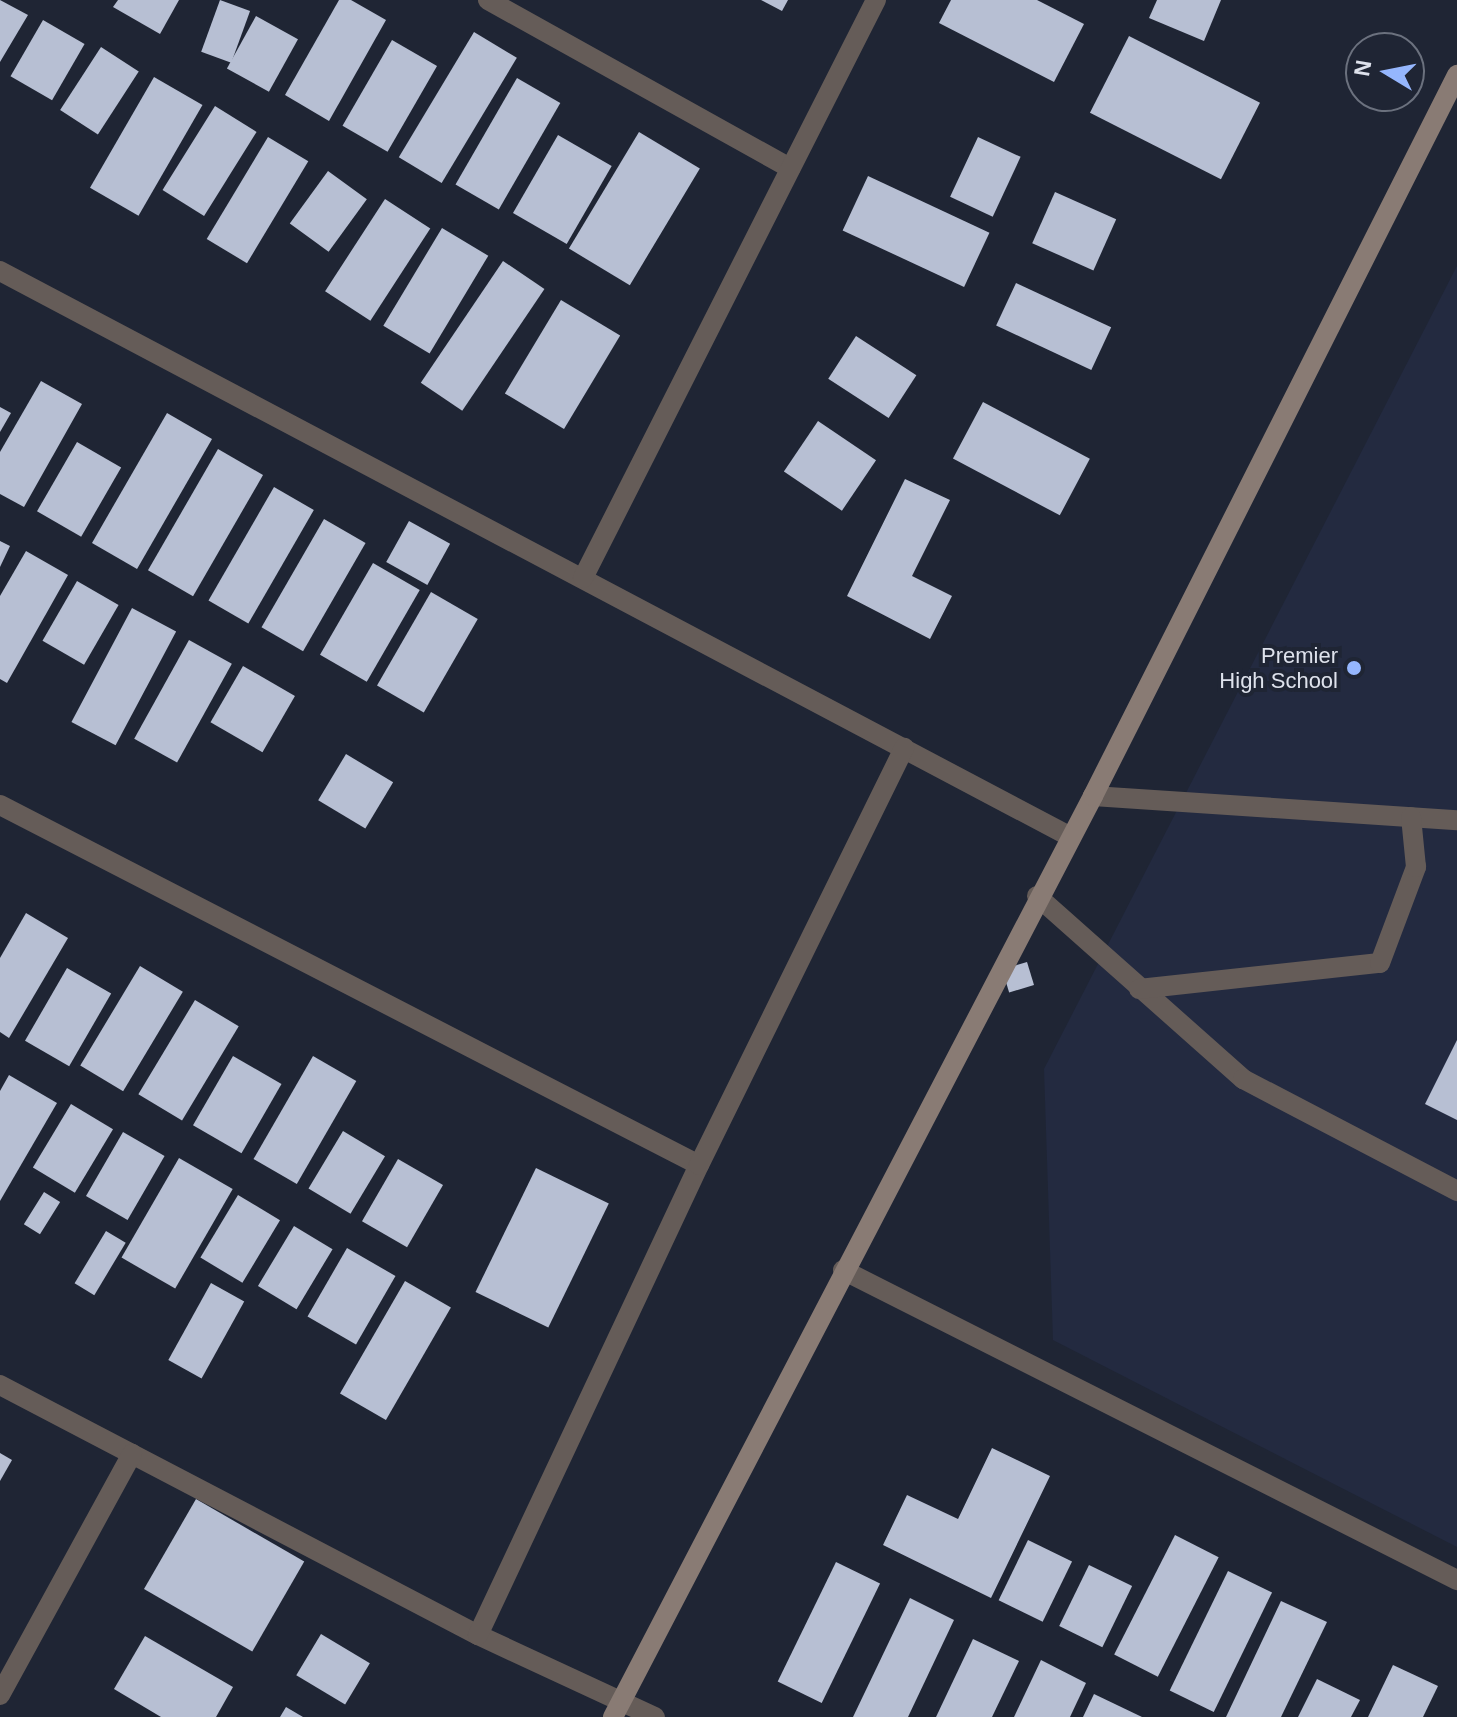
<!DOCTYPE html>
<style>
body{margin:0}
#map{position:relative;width:1457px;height:1717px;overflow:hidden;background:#1f2534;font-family:Helvetica,sans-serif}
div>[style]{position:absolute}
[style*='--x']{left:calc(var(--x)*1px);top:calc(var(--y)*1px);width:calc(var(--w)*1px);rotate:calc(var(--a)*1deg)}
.built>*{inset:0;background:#232a40}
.building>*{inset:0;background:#b7bfd3;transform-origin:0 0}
.lane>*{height:20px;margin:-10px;padding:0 10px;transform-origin:10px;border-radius:10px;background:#655c58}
.street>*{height:20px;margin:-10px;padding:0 10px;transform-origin:10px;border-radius:10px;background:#655c58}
.secondary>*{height:20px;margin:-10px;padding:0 10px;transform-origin:10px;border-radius:10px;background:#897b74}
.dots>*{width:22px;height:22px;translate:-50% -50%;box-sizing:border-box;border:4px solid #1f2534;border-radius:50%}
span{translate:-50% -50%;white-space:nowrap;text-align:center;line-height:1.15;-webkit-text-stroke:8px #1f2534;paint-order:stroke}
.poi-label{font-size:22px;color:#dee2ec}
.right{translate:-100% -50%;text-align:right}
.north{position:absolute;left:1345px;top:32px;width:80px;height:80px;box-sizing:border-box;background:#1f2534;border:2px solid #6b717e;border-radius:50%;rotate:280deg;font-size:22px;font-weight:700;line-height:32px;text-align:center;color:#dee2ec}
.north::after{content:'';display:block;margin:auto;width:28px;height:36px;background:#95b6fd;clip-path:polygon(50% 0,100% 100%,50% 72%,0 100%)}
</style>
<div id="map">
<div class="built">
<div style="clip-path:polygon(1457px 266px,1457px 1547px,1053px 1340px,1044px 1069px)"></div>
</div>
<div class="building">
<div style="clip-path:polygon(0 0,28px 15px,0 62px)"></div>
<div style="clip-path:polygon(118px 0,179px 0,160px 34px,113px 7px)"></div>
<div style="left:220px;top:0;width:32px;height:55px;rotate:20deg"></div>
<div style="clip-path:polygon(339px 0,351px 0,386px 20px,329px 121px,285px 95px)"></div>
<div style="clip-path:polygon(761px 0,788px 0,782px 11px)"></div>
<div style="clip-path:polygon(951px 0,1037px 0,1084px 24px,1054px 82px,939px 23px)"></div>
<div style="clip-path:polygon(1157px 0,1221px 0,1204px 41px,1149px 18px)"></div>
<div style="left:256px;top:16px;width:48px;height:60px;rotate:29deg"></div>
<div style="left:43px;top:20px;width:48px;height:65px;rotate:30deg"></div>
<div style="left:474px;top:32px;width:50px;height:146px;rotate:31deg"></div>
<div style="left:1129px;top:36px;width:147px;height:86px;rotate:27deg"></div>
<div style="left:392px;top:40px;width:52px;height:99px;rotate:30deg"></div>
<div style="left:101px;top:47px;width:45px;height:75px;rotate:33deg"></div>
<div style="left:154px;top:77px;width:56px;height:128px;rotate:30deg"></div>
<div style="left:517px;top:78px;width:50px;height:123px;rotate:30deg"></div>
<div style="left:215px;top:106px;width:49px;height:99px;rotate:32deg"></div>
<div style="left:639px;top:132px;width:71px;height:136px;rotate:31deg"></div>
<div style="left:558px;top:135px;width:62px;height:90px;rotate:30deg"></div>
<div style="left:268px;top:137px;width:47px;height:119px;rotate:31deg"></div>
<div style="left:978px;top:137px;width:47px;height:66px;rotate:25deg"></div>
<div style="left:328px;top:171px;width:48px;height:65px;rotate:36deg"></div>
<div style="left:868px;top:176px;width:134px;height:60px;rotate:25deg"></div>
<div style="left:1055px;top:192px;width:67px;height:56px;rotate:24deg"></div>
<div style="left:385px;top:199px;width:54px;height:110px;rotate:33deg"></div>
<div style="left:442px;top:228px;width:54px;height:114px;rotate:31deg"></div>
<div style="left:503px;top:261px;width:50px;height:147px;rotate:34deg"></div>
<div style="left:1016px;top:283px;width:105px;height:47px;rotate:25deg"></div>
<div style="left:561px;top:300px;width:69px;height:109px;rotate:31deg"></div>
<div style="left:856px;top:336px;width:72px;height:51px;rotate:33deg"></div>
<div style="clip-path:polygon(41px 381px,82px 404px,24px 507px,0 494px,0 452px)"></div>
<div style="left:983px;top:402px;width:121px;height:64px;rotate:28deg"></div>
<div style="clip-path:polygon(0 407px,11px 413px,0 432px)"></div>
<div style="left:167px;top:413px;width:52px;height:150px;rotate:30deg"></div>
<div style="left:818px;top:421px;width:70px;height:61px;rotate:34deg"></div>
<div style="left:77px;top:442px;width:51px;height:80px;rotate:30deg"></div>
<div style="left:218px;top:449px;width:52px;height:140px;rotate:30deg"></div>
<div style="clip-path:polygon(905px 479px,950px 500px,912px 576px,952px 596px,930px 639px,847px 596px)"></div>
<div style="left:274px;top:487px;width:46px;height:131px;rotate:30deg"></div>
<div style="left:324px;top:519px;width:48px;height:125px;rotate:30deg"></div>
<div style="left:409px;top:521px;width:47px;height:47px;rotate:29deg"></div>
<div style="clip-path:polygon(0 541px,10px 546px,0 567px)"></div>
<div style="clip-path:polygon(26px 551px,68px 575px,7px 683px,0 679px,0 596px)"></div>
<div style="left:373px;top:563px;width:54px;height:106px;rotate:30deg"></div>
<div style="left:77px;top:581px;width:48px;height:69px;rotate:30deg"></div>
<div style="left:431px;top:592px;width:54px;height:108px;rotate:30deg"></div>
<div style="left:132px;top:608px;width:50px;height:129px;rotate:28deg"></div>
<div style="left:189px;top:640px;width:49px;height:113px;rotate:29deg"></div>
<div style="left:243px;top:666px;width:60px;height:65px;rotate:30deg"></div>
<div style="left:346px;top:754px;width:55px;height:54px;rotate:31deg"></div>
<div style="clip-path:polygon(26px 913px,68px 938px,9px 1038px,0 1032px,0 958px)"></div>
<div style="left:1027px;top:962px;width:24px;height:26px;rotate:73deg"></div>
<div style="left:140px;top:966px;width:50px;height:116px;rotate:31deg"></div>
<div style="left:67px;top:968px;width:51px;height:84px;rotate:30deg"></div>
<div style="left:195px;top:1000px;width:51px;height:110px;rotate:31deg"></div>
<div style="clip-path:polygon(1457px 1040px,1457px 1120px,1425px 1104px)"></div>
<div style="left:233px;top:1056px;width:56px;height:80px;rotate:30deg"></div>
<div style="left:313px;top:1056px;width:50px;height:119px;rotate:30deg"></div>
<div style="clip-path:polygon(9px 1075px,57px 1103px,0 1201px,0 1091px)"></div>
<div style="left:71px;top:1104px;width:49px;height:74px;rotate:31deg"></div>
<div style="left:343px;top:1131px;width:49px;height:67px;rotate:31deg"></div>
<div style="left:123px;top:1132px;width:48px;height:74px;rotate:30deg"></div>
<div style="left:179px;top:1158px;width:62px;height:115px;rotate:30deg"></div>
<div style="left:398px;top:1159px;width:52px;height:72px;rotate:30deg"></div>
<div style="left:536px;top:1168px;width:81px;height:138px;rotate:26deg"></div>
<div style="left:44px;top:1192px;width:19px;height:38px;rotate:32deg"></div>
<div style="left:238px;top:1195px;width:49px;height:73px;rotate:31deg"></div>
<div style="left:294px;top:1226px;width:45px;height:70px;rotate:31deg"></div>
<div style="left:106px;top:1231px;width:23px;height:61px;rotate:31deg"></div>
<div style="left:347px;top:1248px;width:56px;height:79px;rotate:30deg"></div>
<div style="left:405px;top:1281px;width:53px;height:130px;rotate:30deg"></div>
<div style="left:211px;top:1283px;width:38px;height:88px;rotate:29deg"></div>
<div style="clip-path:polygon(992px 1448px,1050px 1476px,991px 1598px,883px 1545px,907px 1495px,958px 1519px)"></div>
<div style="clip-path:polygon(0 1453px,12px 1460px,0 1481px)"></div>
<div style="left:196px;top:1499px;width:125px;height:104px;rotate:30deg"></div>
<div style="left:1175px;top:1535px;width:49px;height:134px;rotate:27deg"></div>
<div style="left:1028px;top:1540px;width:49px;height:67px;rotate:26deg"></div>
<div style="left:836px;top:1562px;width:49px;height:133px;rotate:26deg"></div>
<div style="left:1089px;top:1565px;width:48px;height:68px;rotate:26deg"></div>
<div style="left:1228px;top:1571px;width:49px;height:133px;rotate:26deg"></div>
<div style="clip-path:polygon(910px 1598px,954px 1620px,908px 1717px,853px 1717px)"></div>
<div style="clip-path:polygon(1281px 1601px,1327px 1622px,1281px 1717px,1226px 1717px)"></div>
<div style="left:321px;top:1634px;width:57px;height:48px;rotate:31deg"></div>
<div style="clip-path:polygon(145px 1636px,233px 1687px,216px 1717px,161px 1717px,114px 1689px)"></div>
<div style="clip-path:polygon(973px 1639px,1019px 1661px,992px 1717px,936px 1717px)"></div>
<div style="clip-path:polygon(1041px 1660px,1086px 1683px,1070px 1717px,1014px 1717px)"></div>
<div style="clip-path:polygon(1393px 1665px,1438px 1686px,1423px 1717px,1368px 1717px)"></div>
<div style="clip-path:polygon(1317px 1679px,1360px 1700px,1351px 1717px,1298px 1717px)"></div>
<div style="clip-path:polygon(1094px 1694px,1142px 1717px,1083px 1717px)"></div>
<div style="clip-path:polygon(286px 1707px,303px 1717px,280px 1717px)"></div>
</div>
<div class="lane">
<div style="--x:1093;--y:796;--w:365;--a:3.8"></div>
<div style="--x:1037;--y:896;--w:276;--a:41.6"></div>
<div style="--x:1243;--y:1079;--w:242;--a:27.6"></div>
<div style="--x:1139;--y:989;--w:242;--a:-6.2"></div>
<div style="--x:1380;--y:963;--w:103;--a:-69.4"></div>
<div style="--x:1416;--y:867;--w:50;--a:-95.7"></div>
</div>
<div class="street">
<div style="--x:488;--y:0;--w:346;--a:29.1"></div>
<div style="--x:0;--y:271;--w:1211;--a:27.86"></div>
<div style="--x:583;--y:578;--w:648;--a:-63.12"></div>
<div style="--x:0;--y:805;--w:786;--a:27.25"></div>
<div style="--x:843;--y:1270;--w:688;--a:26.79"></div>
<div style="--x:0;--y:1385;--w:539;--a:27.61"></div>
<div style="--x:478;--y:1635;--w:195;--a:24.9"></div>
<div style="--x:478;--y:1635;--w:519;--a:-64.82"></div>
<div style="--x:699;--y:1165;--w:465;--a:-63.8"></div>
<div style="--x:0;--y:1695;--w:275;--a:-61.3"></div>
</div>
<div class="secondary">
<div style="--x:613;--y:1717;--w:1039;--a:-62.47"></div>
<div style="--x:1093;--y:796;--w:808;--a:-63.21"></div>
</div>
<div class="dots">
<div style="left:1354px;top:668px;background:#95b6fd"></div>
</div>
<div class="poi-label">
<span class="right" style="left:1338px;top:668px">Premier<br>High School</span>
</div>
<div class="north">N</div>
</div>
